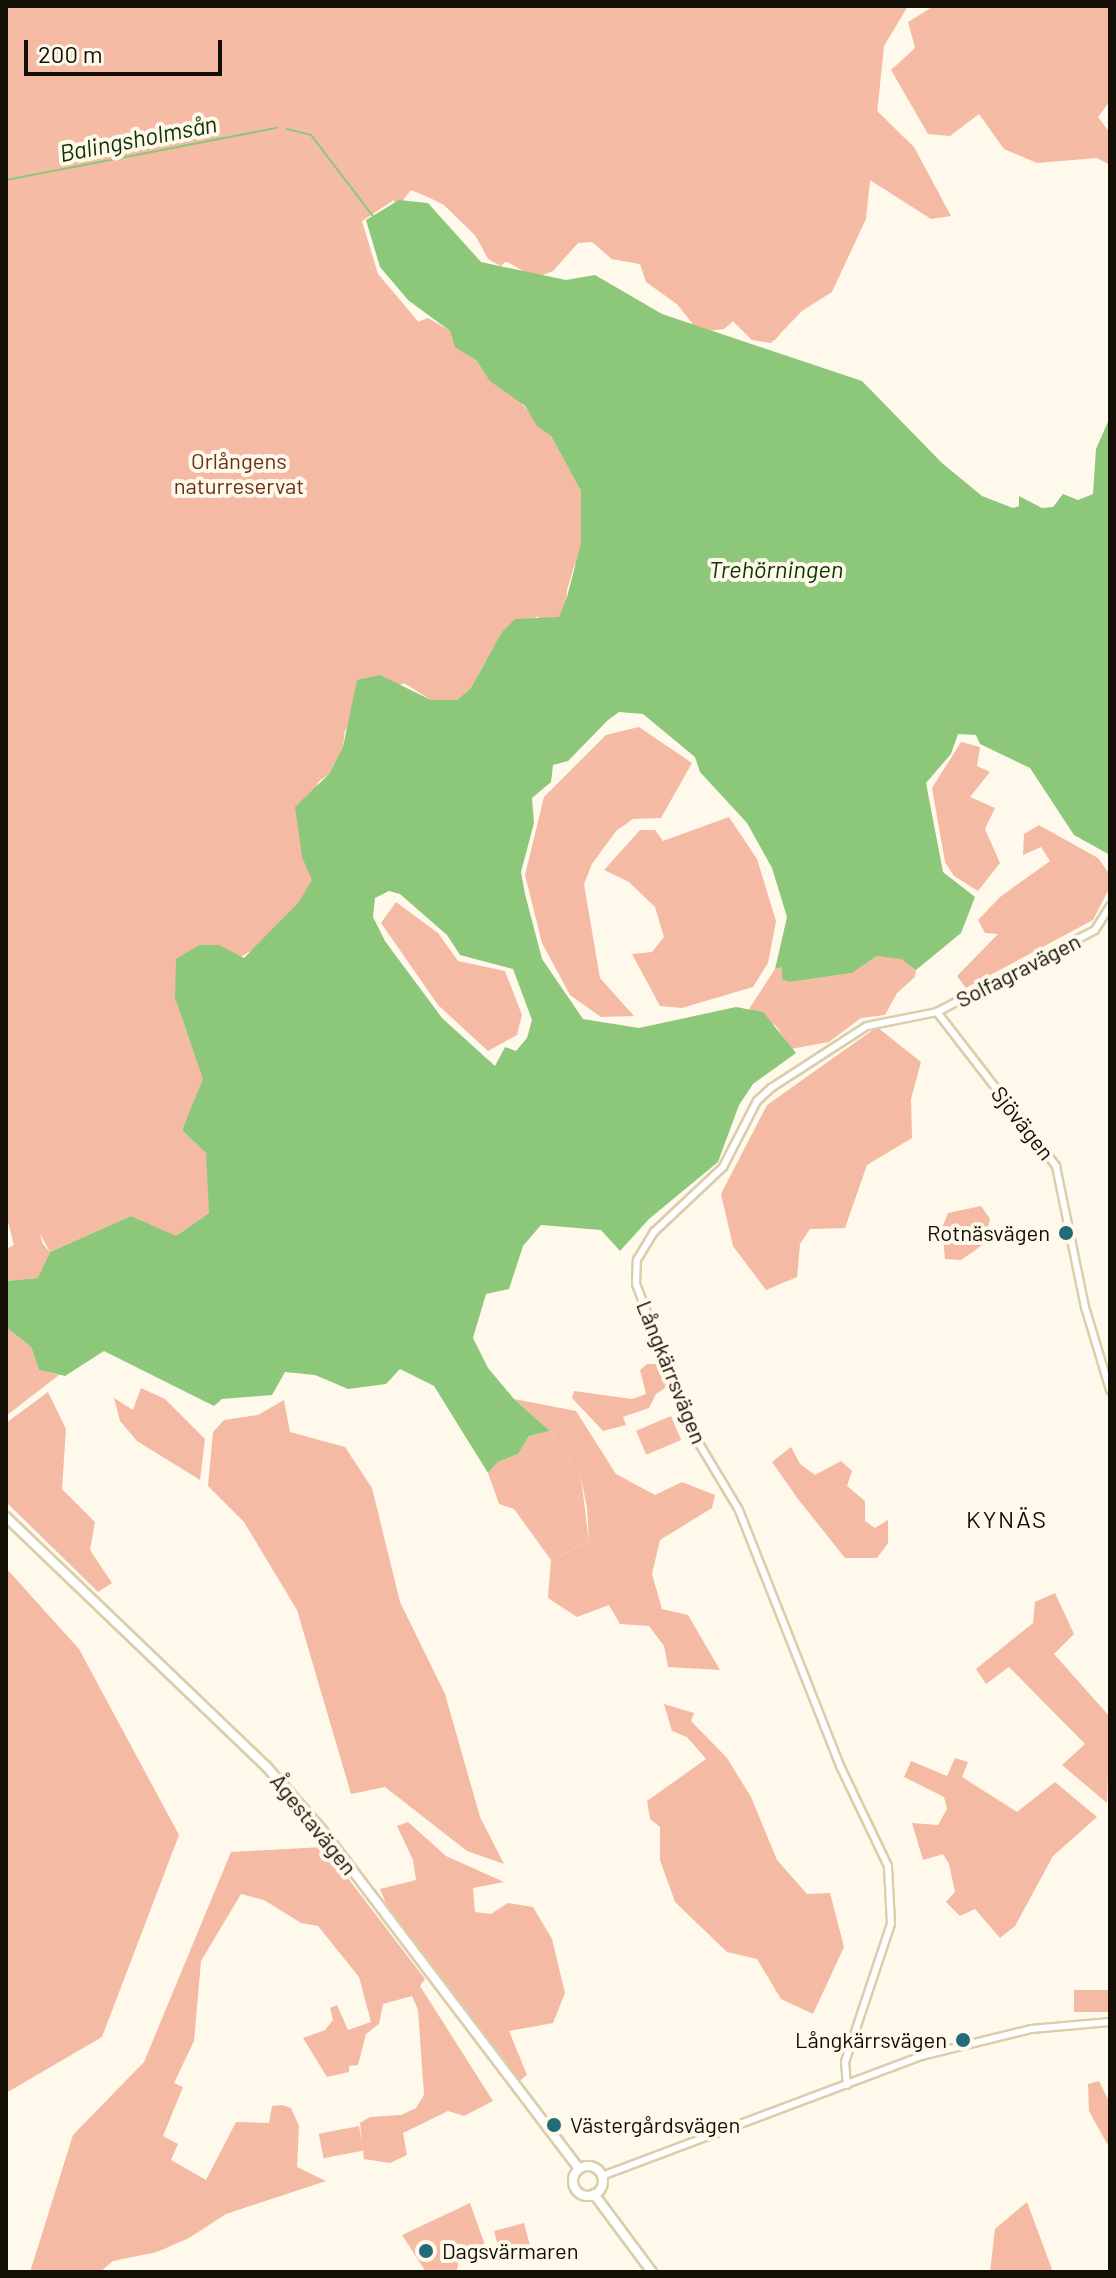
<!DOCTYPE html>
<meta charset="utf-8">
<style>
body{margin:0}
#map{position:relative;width:1116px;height:2278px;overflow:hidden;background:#fef9eb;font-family:Barlow,sans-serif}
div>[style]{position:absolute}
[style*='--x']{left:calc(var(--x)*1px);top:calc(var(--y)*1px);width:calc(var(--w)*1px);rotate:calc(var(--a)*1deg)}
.green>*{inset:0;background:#f5bba5;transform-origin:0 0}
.forest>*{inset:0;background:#f4baa4;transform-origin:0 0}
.water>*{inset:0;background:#8dc87a}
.stream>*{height:2px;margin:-1px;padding:0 1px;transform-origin:1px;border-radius:1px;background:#8dc87a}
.roads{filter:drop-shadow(2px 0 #daceab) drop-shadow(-2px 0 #daceab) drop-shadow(0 2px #daceab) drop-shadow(0 -2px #daceab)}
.minor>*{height:6px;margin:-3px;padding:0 3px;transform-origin:3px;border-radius:3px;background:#fff}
.major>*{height:8px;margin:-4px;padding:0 4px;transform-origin:4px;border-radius:4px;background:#fff}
.major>.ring{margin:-4px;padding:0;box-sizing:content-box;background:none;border:8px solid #fff;border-radius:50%}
.dots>*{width:22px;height:22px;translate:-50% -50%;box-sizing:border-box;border:4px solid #fef9eb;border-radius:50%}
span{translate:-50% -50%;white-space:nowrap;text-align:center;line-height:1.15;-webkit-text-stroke:8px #fef9eb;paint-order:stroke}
.park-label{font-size:22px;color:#6b3017}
.street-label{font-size:22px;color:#130f04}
.poi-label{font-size:22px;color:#130f04}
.right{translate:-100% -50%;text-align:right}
.left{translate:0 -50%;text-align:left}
.water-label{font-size:24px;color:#0c3300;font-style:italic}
.neighbourhood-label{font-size:24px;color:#130f04;letter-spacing:2px}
.frame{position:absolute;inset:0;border:8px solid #130f04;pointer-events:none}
.scale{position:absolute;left:24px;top:40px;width:198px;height:36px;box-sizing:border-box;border:4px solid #130f04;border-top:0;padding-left:10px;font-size:24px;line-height:28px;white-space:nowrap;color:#130f04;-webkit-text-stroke:6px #fef9eb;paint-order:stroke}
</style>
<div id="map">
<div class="green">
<div style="clip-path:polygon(6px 6px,908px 6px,884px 46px,866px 219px,832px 292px,802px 311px,771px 343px,752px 340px,733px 321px,724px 329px,699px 332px,669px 294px,646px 282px,641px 264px,612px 259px,592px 241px,578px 243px,553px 271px,535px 278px,506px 261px,501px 266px,491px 261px,474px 234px,444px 205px,418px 192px,411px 190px,404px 199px,407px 226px,397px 215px,394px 200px,362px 221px,378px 274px,422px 326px,459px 345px,545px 439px,582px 504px,581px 560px,560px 574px,567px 591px,565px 621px,548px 626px,534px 614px,511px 614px,499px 647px,477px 670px,479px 691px,472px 687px,443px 703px,402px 682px,369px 673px,356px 675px,353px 691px,360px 703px,358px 713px,344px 732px,339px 752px,325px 765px,314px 793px,305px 789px,291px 811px,301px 836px,289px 850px,314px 874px,309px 895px,298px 903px,293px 915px,277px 922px,268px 944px,238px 956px,204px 931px,192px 936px,182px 929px,171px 937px,179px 975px,177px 1016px,207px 1076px,192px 1117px,181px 1121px,181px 1134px,184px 1142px,202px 1147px,207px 1159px,215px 1202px,212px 1213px,193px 1201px,182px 1204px,186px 1221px,177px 1237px,162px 1234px,126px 1209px,131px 1216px,50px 1252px,38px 1230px,50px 1265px,45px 1279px,37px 1279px,6px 1118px)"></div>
<div style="clip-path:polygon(877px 956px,901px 958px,916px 970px,915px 977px,897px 993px,885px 1015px,861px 1018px,829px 1042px,791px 1049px,776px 1026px,749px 1009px,775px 969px,782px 967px,790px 982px,852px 973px)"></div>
<div style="clip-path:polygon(6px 1327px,31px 1347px,39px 1370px,59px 1375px,6px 1416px)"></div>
<div style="left:671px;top:1416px;width:26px;height:38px;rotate:67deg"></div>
<div style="clip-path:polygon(550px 1431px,581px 1477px,589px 1542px,551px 1560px,514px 1509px,499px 1504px,488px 1473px,498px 1462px,518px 1454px,529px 1436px)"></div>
<div style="left:359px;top:2126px;width:25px;height:41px;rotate:79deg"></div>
<div style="clip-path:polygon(470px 2203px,485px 2245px,460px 2255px,457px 2270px,426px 2272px,402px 2235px)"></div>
<div style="left:524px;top:2223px;width:23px;height:31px;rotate:75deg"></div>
</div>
<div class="forest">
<div style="clip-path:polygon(6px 6px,49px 6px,49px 41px,86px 37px,99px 52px,101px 111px,49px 123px,32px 64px,20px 51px,6px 52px)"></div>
<div style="clip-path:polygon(510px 6px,784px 6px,781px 33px,861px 55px,873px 107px,914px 147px,951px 216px,931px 219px,859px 173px,815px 163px,783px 139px,758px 111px,735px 46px,756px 26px,749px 15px,735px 22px,727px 15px,712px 26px,674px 20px,650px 22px,582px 66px,544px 79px,525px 24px)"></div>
<div style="clip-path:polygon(934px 6px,1110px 6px,1110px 101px,1098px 117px,1110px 133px,1110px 165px,1097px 158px,1037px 163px,1004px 149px,979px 114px,950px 136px,928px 134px,891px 70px,915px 48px,908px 22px)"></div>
<div style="clip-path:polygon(664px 56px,675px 64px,684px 86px,704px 95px,714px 128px,726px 147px,748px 157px,791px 235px,808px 299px,775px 340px,752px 340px,733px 321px,724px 329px,702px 322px,646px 282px,640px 264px,612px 259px,592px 242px,578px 243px,553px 270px,488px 259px,476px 236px,442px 203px,411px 190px,410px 169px,455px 121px,624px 58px)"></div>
<div style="clip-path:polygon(134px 218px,164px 287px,265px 314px,345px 351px,428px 318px,450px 331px,455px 347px,476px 360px,490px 381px,510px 391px,551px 436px,581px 491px,581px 543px,559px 617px,541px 615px,502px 632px,471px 688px,457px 700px,431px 700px,404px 683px,356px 705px,346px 720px,343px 747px,329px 774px,314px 785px,300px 835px,312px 880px,299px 902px,265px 942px,175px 998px,203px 1079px,182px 1130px,206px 1153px,209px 1213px,176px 1236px,131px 1216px,104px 1189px,80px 1186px,60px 1196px,39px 1226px,42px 1243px,50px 1252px,38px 1278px,6px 1281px,6px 1249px,14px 1245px,6px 1214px,6px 334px,52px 310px,105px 272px,96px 224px)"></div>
<div style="clip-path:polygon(639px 727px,692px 763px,661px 818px,633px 819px,616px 831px,592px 864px,584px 884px,600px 978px,634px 1016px,601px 1017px,570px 995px,542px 943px,525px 875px,544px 797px,606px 735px)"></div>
<div style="clip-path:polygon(961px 742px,980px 747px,977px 766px,990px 772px,970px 797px,995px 808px,985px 829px,1000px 863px,978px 891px,954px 876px,945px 862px,932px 788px)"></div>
<div style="clip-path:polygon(729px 817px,757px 859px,776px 921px,768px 963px,753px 987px,682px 1008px,660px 1006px,632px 954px,652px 952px,664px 937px,655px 907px,629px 882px,604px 870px,640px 830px,655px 830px,663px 841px)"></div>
<div style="clip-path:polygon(1039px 825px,1098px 858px,1110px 875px,1110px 887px,1093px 920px,966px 988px,957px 976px,998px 934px,985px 933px,978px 920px,1000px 897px,1050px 861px,1041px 847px,1023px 855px,1024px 834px)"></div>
<div style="clip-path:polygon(396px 902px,438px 933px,458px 961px,505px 971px,522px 1015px,517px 1035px,488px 1051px,438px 1005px,381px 923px)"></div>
<div style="clip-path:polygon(877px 1027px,921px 1062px,911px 1099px,912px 1138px,867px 1165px,845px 1228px,810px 1229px,800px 1244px,797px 1277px,766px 1290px,733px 1246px,721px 1194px,767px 1105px)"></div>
<div style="clip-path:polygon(981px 1206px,990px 1219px,984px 1244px,961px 1260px,945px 1259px,942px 1228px,948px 1213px)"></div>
<div style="clip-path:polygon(647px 1364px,659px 1364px,668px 1386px,656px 1394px,649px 1408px,623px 1417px,626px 1425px,603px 1431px,572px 1398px,574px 1391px,632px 1399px,646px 1394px,640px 1370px)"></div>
<div style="clip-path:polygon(141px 1388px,165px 1399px,205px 1439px,200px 1480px,137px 1441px,120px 1421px,114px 1398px,133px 1410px)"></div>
<div style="clip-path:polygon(48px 1392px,66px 1429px,62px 1489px,95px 1522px,90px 1550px,112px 1583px,98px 1592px,6px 1502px,6px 1423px)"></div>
<div style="clip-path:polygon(514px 1399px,576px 1411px,616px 1474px,655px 1495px,682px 1482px,715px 1495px,712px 1508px,660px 1540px,652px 1574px,662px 1609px,688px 1615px,720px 1670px,668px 1667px,664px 1646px,649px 1626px,620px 1624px,609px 1605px,577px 1617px,548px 1598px,551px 1560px,589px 1542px,587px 1508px,581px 1477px,550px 1431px)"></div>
<div style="clip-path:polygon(284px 1400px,290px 1432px,345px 1447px,372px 1488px,400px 1602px,445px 1694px,480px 1817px,504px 1864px,467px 1851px,385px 1787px,351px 1794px,297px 1610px,244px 1522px,208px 1486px,213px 1432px,224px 1420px,258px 1415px)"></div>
<div style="clip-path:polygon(791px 1447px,800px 1464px,815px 1475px,841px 1461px,852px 1471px,847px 1486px,865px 1501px,865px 1521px,875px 1528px,888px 1520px,888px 1543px,877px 1558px,845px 1558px,798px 1499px,772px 1462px)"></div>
<div style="clip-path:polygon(6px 1568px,79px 1649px,179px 1835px,102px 2037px,6px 2093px)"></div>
<div style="clip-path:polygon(1055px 1593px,1074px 1634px,1054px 1654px,1110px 1717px,1107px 1803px,1062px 1765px,1085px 1744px,1009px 1667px,986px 1684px,976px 1669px,1033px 1623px,1035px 1602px)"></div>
<div style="clip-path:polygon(664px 1704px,694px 1713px,691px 1721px,727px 1758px,751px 1797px,777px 1860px,807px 1894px,830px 1893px,844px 1947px,813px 2014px,781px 1999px,757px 1959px,727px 1952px,675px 1902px,660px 1860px,660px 1827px,650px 1819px,647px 1801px,706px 1759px,687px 1737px,672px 1731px)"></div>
<div style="clip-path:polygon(955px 1758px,968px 1762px,962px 1777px,1017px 1812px,1055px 1782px,1097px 1817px,1053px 1856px,1015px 1926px,1000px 1938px,975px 1909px,960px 1916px,946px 1902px,955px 1892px,949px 1864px,943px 1854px,923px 1860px,912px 1823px,938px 1825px,947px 1809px,944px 1797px,904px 1777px,911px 1761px,947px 1776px)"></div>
<div style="clip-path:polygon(408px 1822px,446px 1856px,504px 1882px,473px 1888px,475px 1912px,491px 1914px,508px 1903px,533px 1907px,552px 1939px,565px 1993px,553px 2023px,509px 2031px,527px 2075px,518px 2082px,387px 1906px,380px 1889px,416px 1880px,413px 1860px,397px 1826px)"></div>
<div style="clip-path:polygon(324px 1847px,425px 1979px,420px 1986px,493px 2101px,464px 2116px,448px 2111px,403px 2133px,407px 2155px,390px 2163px,364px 2159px,360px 2123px,370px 2117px,401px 2115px,416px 2108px,424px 2095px,418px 2010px,412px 1996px,383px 2004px,379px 2024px,366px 2034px,358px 2065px,349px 2066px,349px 2072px,327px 2077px,303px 2038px,325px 2030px,333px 2020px,330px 2008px,337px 2005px,348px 2030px,371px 2022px,359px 1977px,318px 1926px,301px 1923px,264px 1900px,241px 1894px,201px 1961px,194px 2041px,174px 2083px,183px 2087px,163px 2136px,178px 2144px,171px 2160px,206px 2180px,236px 2122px,269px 2123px,272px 2106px,282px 2105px,291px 2108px,299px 2126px,297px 2167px,326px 2181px,226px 2214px,189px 2238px,157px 2252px,113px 2261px,100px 2272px,30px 2272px,73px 2135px,144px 2062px,231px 1852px)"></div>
<div style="left:1110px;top:1990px;width:22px;height:36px;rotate:90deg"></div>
<div style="clip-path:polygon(1099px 2081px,1110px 2103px,1110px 2149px,1089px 2111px,1088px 2084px)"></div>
<div style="clip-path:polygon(1027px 2202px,1053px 2272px,990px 2272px,995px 2229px)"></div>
</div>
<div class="water">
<div style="clip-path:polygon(evenodd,399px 200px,428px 203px,481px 262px,566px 280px,595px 275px,662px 314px,862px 381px,942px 463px,982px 496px,1013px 508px,1019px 506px,1019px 496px,1042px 508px,1053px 507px,1063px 494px,1078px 500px,1093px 494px,1096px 449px,1110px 417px,1110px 855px,1074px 835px,1030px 768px,980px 744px,976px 735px,958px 734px,951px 754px,926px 783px,943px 872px,975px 897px,961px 933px,916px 970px,901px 959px,877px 956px,852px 973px,790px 982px,782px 979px,782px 967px,775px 969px,787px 917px,772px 868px,747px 823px,700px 772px,695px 757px,643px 714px,619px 712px,608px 720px,568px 761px,553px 765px,551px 782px,532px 798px,534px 823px,521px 872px,525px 894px,542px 959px,583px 1019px,639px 1028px,736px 1007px,763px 1012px,796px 1053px,753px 1084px,739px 1105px,718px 1162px,649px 1219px,620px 1251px,601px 1230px,541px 1225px,523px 1246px,509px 1289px,486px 1294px,473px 1338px,488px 1368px,514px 1399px,550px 1431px,529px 1436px,518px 1454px,498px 1462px,488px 1473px,434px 1386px,400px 1369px,386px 1384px,348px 1389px,315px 1375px,285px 1372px,272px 1395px,222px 1399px,214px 1406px,104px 1351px,65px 1376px,39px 1370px,31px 1347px,6px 1327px,6px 1281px,38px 1278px,50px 1252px,131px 1216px,176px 1236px,209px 1213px,206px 1153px,182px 1130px,203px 1079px,175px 998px,176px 959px,199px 945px,219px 945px,244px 958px,299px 902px,312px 880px,302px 857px,295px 807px,329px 774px,343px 747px,357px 680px,380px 675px,431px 700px,457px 700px,471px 688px,502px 632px,515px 619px,559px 617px,567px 597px,581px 543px,581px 491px,551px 436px,537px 426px,525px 406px,490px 381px,476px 360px,455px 347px,450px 331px,408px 300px,380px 267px,366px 220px,399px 200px,389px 891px,400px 894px,447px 935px,460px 955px,513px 969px,532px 1020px,527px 1038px,516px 1051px,505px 1047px,495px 1066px,442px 1018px,385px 941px,373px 917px,375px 898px,389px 891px)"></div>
</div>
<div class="stream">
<div style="--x:287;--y:129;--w:25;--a:14"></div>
<div style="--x:311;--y:135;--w:102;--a:52.6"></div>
<div style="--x:6;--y:180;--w:276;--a:-10.9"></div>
</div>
<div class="roads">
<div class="minor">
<div style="--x:937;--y:1012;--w:195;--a:52.3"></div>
<div style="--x:1056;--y:1166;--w:144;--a:78.4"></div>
<div style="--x:1085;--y:1307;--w:87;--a:73.2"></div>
<div style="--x:847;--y:2085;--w:23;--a:-95"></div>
<div style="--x:845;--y:2062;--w:145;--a:-71.6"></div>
<div style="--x:891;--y:1924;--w:58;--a:-93"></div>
<div style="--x:888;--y:1866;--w:109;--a:-115.6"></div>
<div style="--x:841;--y:1768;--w:277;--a:-111.6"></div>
<div style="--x:739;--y:1510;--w:76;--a:-121"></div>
<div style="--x:700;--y:1445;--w:64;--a:-113"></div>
<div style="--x:675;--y:1386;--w:109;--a:-110.9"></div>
<div style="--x:636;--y:1284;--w:24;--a:-88"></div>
<div style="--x:637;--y:1260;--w:33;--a:-59"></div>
<div style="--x:654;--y:1232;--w:95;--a:-43.3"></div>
<div style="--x:723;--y:1167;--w:74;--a:-62.7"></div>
<div style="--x:757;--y:1101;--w:19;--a:-43"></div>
<div style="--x:771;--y:1088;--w:114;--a:-32.9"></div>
<div style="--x:867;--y:1026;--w:71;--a:-11.3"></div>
<div style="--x:937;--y:1012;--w:159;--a:-27.4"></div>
<div style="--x:1078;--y:939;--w:19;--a:-28"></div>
<div style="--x:1095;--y:930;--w:28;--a:-58"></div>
<div style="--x:602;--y:2176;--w:341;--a:-20.6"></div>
<div style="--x:921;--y:2056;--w:113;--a:-13.8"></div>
<div style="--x:1031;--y:2029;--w:79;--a:-5.1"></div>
</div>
<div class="major">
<div style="--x:6;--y:1517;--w:360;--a:43.8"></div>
<div style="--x:266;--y:1766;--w:85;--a:48.8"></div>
<div style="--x:322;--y:1830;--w:425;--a:52.8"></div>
<div class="ring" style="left:573px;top:2166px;width:22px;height:22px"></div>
<div style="--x:594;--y:2194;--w:97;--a:53.4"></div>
</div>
</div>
<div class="dots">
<div style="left:1066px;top:1233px;background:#236b77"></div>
<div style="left:963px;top:2040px;background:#236b77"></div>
<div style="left:554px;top:2125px;background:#236b77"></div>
<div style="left:426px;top:2251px;background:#236b77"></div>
</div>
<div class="park-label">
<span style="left:239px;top:473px">Orlångens<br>naturreservat</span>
</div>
<div class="street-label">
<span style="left:1018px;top:970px;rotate:-27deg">Solfagravägen</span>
<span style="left:1023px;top:1123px;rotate:52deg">Sjövägen</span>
<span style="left:672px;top:1372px;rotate:68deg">Långkärrsvägen</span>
<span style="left:314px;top:1824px;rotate:51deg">Ågestavägen</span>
</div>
<div class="poi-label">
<span class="right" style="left:1050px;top:1233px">Rotnäsvägen</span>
<span class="right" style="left:947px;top:2040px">Långkärrsvägen</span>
<span class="left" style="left:570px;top:2125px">Västergårdsvägen</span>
<span class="left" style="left:442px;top:2251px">Dagsvärmaren</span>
</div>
<div class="water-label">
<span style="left:138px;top:138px;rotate:-11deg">Balingsholmsån</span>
<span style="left:776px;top:569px">Trehörningen</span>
</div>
<div class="neighbourhood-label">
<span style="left:1007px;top:1519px">KYNÄS</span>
</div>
<div class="frame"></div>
<div class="scale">200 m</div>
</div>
